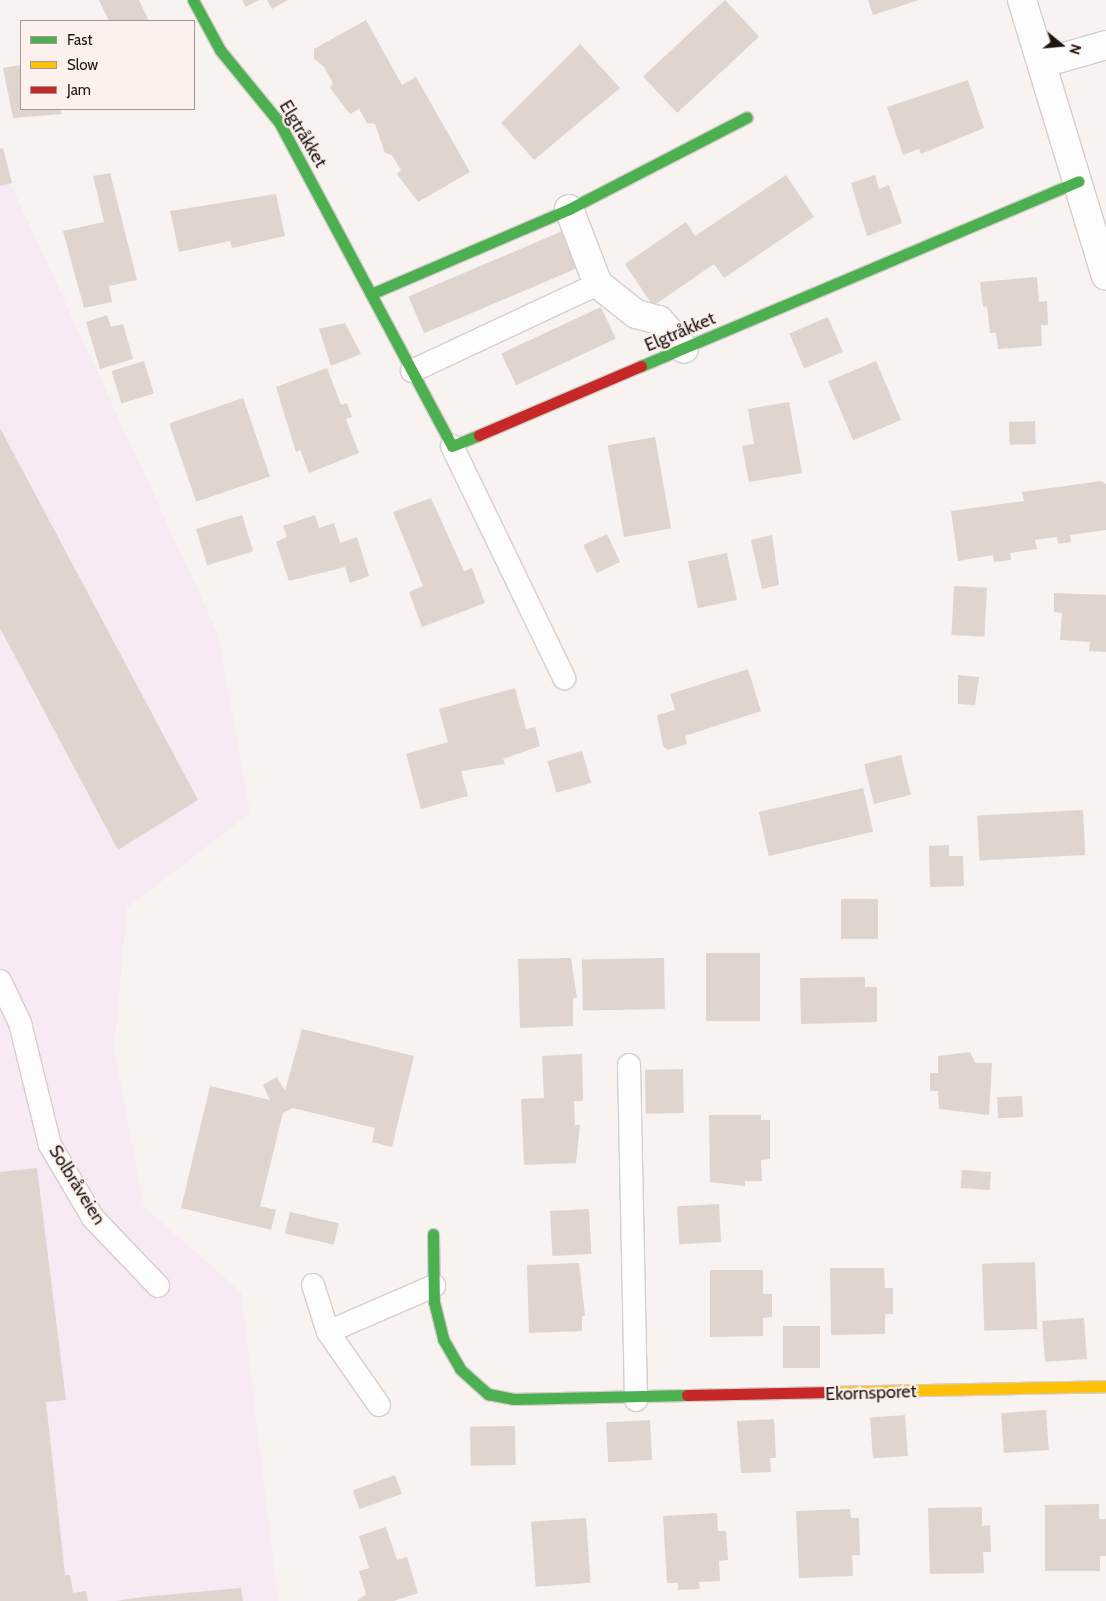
<!DOCTYPE html>
<meta charset="utf-8">
<style>
body{margin:0}
#map{position:relative;width:1106px;height:1601px;overflow:hidden;background:#f8f2f0;font-family:Cabin,sans-serif}
div>[style]{position:absolute}
[style*='--x']{left:calc(var(--x)*1px);top:calc(var(--y)*1px);width:calc(var(--w)*1px);rotate:calc(var(--a)*1deg)}
.industrial>*{inset:0;background:#f7eaf2}
.building>*{inset:0;background:#e0d4cf;transform-origin:0 0}
.roads{filter:drop-shadow(1px 0 #d5cecb) drop-shadow(-1px 0 #d5cecb) drop-shadow(0 1px #d5cecb) drop-shadow(0 -1px #d5cecb)}
.lane>*{height:22px;margin:-11px;padding:0 11px;transform-origin:11px;border-radius:11px;background:#fefdfd}
.street>*{height:28px;margin:-14px;padding:0 14px;transform-origin:14px;border-radius:14px;background:#fefdfd}
.fast>*{height:11px;margin:-5.5px;padding:0 5.5px;transform-origin:5.5px;border-radius:5.5px;background:#4caf50}
.slow>*{height:11px;margin:-5.5px;padding:0 5.5px;transform-origin:5.5px;border-radius:5.5px;background:#ffc107}
.jam>*{height:11px;margin:-5.5px;padding:0 5.5px;transform-origin:5.5px;border-radius:5.5px;background:#c62828}
span{translate:-50% -50%;white-space:nowrap;text-align:center;line-height:1.15;-webkit-text-stroke:4.5px #fcf1ec;paint-order:stroke}
.street-label{font-size:18px;color:#1f1612}
.legend{position:absolute;left:20px;top:20px;width:175px;height:90px;box-sizing:border-box;background:#fcf1ec;border:1px solid #a49995;margin:0;padding:6px 9px;list-style:none;font-size:15px;color:#1f1612}
.legend li{display:flex;align-items:center;gap:10px;height:25px}
.legend b{width:25px;border:1px solid #a49995}
.north{position:absolute;left:1036px;top:20px;width:50px;height:50px;-webkit-text-stroke:4px #fcf1ec;paint-order:stroke;rotate:107deg;font-size:14px;font-weight:700;line-height:20px;text-align:center;color:#1f1612}
.north::after{content:'';display:block;margin:auto;width:18px;height:22px;background:#1f1612;clip-path:polygon(50% 0,100% 100%,50% 72%,0 100%)}
</style>
<div id="map">
<div class="industrial">
<div style="clip-path:polygon(0 161px,218px 634px,250px 813px,127px 908px,114px 1048px,144px 1207px,241px 1292px,278px 1601px,0 1601px)"></div>
</div>
<div class="building">
<div style="clip-path:polygon(99px 0,139px 0,149px 21px,109px 21px)"></div>
<div style="clip-path:polygon(242px 0,259px 0,246px 7px)"></div>
<div style="clip-path:polygon(267px 0,288px 0,272px 9px)"></div>
<div style="left:725px;top:0;width:50px;height:112px;rotate:47deg"></div>
<div style="clip-path:polygon(868px 0,919px 0,873px 15px)"></div>
<div style="clip-path:polygon(366px 20px,402px 85px,416px 77px,470px 172px,418px 202px,397px 174px,401px 170px,392px 155px,385px 153px,375px 124px,367px 123px,359px 109px,350px 114px,330px 88px,333px 83px,324px 67px,314px 59px,314px 49px)"></div>
<div style="clip-path:polygon(580px 44px,620px 88px,534px 160px,501px 123px)"></div>
<div style="clip-path:polygon(21px 65px,21px 109px,60px 109px,62px 114px,13px 118px,3px 68px)"></div>
<div style="clip-path:polygon(968px 80px,984px 128px,921px 154px,919px 149px,903px 155px,887px 107px)"></div>
<div style="clip-path:polygon(3px 148px,12px 183px,0 186px,0 149px)"></div>
<div style="clip-path:polygon(110px 173px,137px 280px,109px 286px,112px 302px,84px 308px,63px 231px,104px 222px,93px 176px)"></div>
<div style="clip-path:polygon(786px 175px,814px 217px,724px 278px,714px 264px,653px 306px,625px 264px,686px 222px,695px 236px)"></div>
<div style="clip-path:polygon(875px 175px,879px 189px,889px 185px,902px 223px,867px 236px,851px 183px)"></div>
<div style="clip-path:polygon(276px 194px,285px 236px,232px 248px,230px 241px,179px 252px,170px 211px)"></div>
<div style="left:565px;top:230px;width:40px;height:170px;rotate:67deg"></div>
<div style="clip-path:polygon(1037px 277px,1039px 302px,1047px 301px,1048px 325px,1041px 325px,1042px 346px,998px 349px,996px 333px,990px 333px,987px 306px,983px 307px,980px 282px)"></div>
<div style="left:601px;top:307px;width:35px;height:110px;rotate:65deg"></div>
<div style="clip-path:polygon(107px 315px,111px 327px,123px 324px,133px 359px,100px 369px,86px 322px)"></div>
<div style="left:828px;top:317px;width:38px;height:42px;rotate:67deg"></div>
<div style="clip-path:polygon(345px 323px,361px 354px,331px 366px,319px 329px)"></div>
<div style="left:144px;top:361px;width:34px;height:34px;rotate:73deg"></div>
<div style="left:876px;top:361px;width:64px;height:52px;rotate:67deg"></div>
<div style="clip-path:polygon(327px 368px,341px 405px,347px 403px,352px 417px,346px 419px,359px 453px,309px 473px,300px 450px,296px 452px,276px 387px)"></div>
<div style="left:243px;top:398px;width:83px;height:78px;rotate:71deg"></div>
<div style="clip-path:polygon(789px 402px,802px 473px,749px 482px,742px 446px,754px 444px,748px 409px)"></div>
<div style="left:1035px;top:421px;width:23px;height:26px;rotate:88deg"></div>
<div style="clip-path:polygon(0 428px,198px 800px,118px 850px,0 628px)"></div>
<div style="left:655px;top:437px;width:93px;height:48px;rotate:80deg"></div>
<div style="clip-path:polygon(1101px 481px,1106px 484px,1106px 530px,1070px 535px,1071px 542px,1058px 544px,1057px 537px,1035px 540px,1037px 549px,1010px 553px,1011px 560px,994px 562px,993px 555px,958px 561px,951px 511px,1024px 501px,1022px 492px)"></div>
<div style="clip-path:polygon(431px 498px,464px 571px,472px 568px,485px 603px,422px 627px,409px 592px,423px 586px,393px 512px)"></div>
<div style="left:242px;top:515px;width:38px;height:48px;rotate:73deg"></div>
<div style="clip-path:polygon(315px 515px,319px 528px,334px 523px,340px 543px,357px 537px,369px 576px,350px 583px,345px 567px,289px 581px,276px 542px,287px 537px,283px 526px)"></div>
<div style="left:607px;top:534px;width:31px;height:26px;rotate:65deg"></div>
<div style="clip-path:polygon(772px 535px,779px 585px,762px 589px,751px 540px)"></div>
<div style="left:727px;top:553px;width:48px;height:40px;rotate:78deg"></div>
<div style="left:954px;top:586px;width:33px;height:49px;rotate:3deg"></div>
<div style="clip-path:polygon(1054px 593px,1106px 595px,1106px 652px,1089px 651px,1090px 642px,1060px 640px,1062px 613px,1054px 612px)"></div>
<div style="clip-path:polygon(748px 669px,761px 711px,685px 736px,687px 744px,668px 750px,663px 746px,657px 715px,675px 710px,670px 694px)"></div>
<div style="clip-path:polygon(958px 675px,979px 677px,975px 705px,958px 704px)"></div>
<div style="clip-path:polygon(515px 688px,526px 729px,535px 727px,540px 746px,503px 759px,505px 764px,461px 771px,468px 796px,421px 809px,406px 754px,448px 742px,439px 709px)"></div>
<div style="left:582px;top:751px;width:33px;height:36px;rotate:74deg"></div>
<div style="left:901px;top:755px;width:41px;height:38px;rotate:76deg"></div>
<div style="left:863px;top:788px;width:45px;height:107px;rotate:77deg"></div>
<div style="left:1083px;top:810px;width:45px;height:106px;rotate:87deg"></div>
<div style="clip-path:polygon(949px 845px,949px 856px,963px 856px,964px 886px,930px 887px,929px 846px)"></div>
<div style="left:841px;top:899px;width:37px;height:40px"></div>
<div style="left:706px;top:953px;width:54px;height:68px"></div>
<div style="clip-path:polygon(571px 958px,577px 998px,573px 998px,573px 1026px,520px 1028px,518px 959px)"></div>
<div style="left:664px;top:958px;width:51px;height:82px;rotate:89deg"></div>
<div style="clip-path:polygon(865px 977px,865px 987px,877px 987px,877px 1022px,801px 1024px,800px 978px)"></div>
<div style="clip-path:polygon(302px 1029px,414px 1056px,392px 1147px,372px 1142px,375px 1128px,293px 1108px,283px 1113px,260px 1206px,276px 1210px,271px 1230px,181px 1208px,210px 1086px,270px 1100px,263px 1085px,277px 1077px,285px 1091px)"></div>
<div style="clip-path:polygon(970px 1052px,975px 1063px,992px 1063px,989px 1115px,939px 1109px,938px 1091px,930px 1091px,930px 1073px,938px 1073px,938px 1056px)"></div>
<div style="clip-path:polygon(582px 1054px,583px 1101px,574px 1101px,575px 1125px,580px 1125px,576px 1163px,524px 1165px,521px 1099px,544px 1098px,542px 1056px)"></div>
<div style="left:683px;top:1069px;width:44px;height:38px;rotate:89deg"></div>
<div style="left:1022px;top:1096px;width:21px;height:25px;rotate:87deg"></div>
<div style="clip-path:polygon(709px 1115px,761px 1115px,761px 1120px,770px 1120px,770px 1159px,761px 1160px,762px 1181px,745px 1181px,745px 1186px,710px 1182px)"></div>
<div style="clip-path:polygon(37px 1168px,66px 1400px,46px 1402px,65px 1575px,70px 1575px,73px 1593px,86px 1591px,88px 1601px,0 1601px,0 1172px)"></div>
<div style="left:962px;top:1170px;width:29px;height:18px;rotate:4deg"></div>
<div style="left:719px;top:1204px;width:38px;height:42px;rotate:87deg"></div>
<div style="left:589px;top:1209px;width:45px;height:39px;rotate:87deg"></div>
<div style="left:290px;top:1212px;width:50px;height:22px;rotate:13deg"></div>
<div style="left:1035px;top:1262px;width:67px;height:53px;rotate:88deg"></div>
<div style="clip-path:polygon(579px 1263px,585px 1316px,582px 1316px,582px 1331px,529px 1333px,527px 1265px)"></div>
<div style="clip-path:polygon(830px 1268px,884px 1268px,885px 1288px,893px 1288px,893px 1314px,885px 1314px,885px 1334px,831px 1335px)"></div>
<div style="clip-path:polygon(710px 1270px,763px 1270px,763px 1294px,772px 1294px,772px 1317px,763px 1318px,763px 1336px,710px 1337px)"></div>
<div style="left:1084px;top:1318px;width:41px;height:42px;rotate:86deg"></div>
<div style="left:783px;top:1326px;width:37px;height:42px"></div>
<div style="left:1046px;top:1410px;width:40px;height:45px;rotate:86deg"></div>
<div style="left:905px;top:1415px;width:41px;height:35px;rotate:86deg"></div>
<div style="clip-path:polygon(774px 1419px,776px 1458px,770px 1458px,771px 1472px,741px 1473px,737px 1421px)"></div>
<div style="left:650px;top:1420px;width:40px;height:44px;rotate:87deg"></div>
<div style="left:515px;top:1426px;width:39px;height:45px;rotate:89deg"></div>
<div style="left:395px;top:1475px;width:20px;height:45px;rotate:70deg"></div>
<div style="clip-path:polygon(1099px 1504px,1099px 1519px,1106px 1519px,1106px 1556px,1100px 1556px,1100px 1571px,1045px 1571px,1045px 1505px)"></div>
<div style="clip-path:polygon(982px 1507px,982px 1526px,990px 1525px,991px 1552px,983px 1552px,984px 1573px,930px 1574px,928px 1508px)"></div>
<div style="clip-path:polygon(850px 1509px,851px 1518px,859px 1518px,860px 1555px,852px 1555px,853px 1576px,799px 1578px,796px 1511px)"></div>
<div style="clip-path:polygon(717px 1513px,718px 1531px,726px 1531px,728px 1560px,719px 1561px,720px 1581px,699px 1582px,700px 1589px,678px 1590px,678px 1583px,667px 1583px,663px 1516px)"></div>
<div style="left:586px;top:1518px;width:65px;height:55px;rotate:86deg"></div>
<div style="clip-path:polygon(386px 1527px,397px 1560px,407px 1557px,418px 1593px,394px 1601px,357px 1601px,366px 1594px,359px 1571px,369px 1568px,359px 1536px)"></div>
<div style="clip-path:polygon(241px 1588px,243px 1601px,116px 1601px,142px 1597px)"></div>
</div>
<div class="roads">
<div class="lane">
<div style="--x:412;--y:371;--w:205;--a:-25.1"></div>
<div style="--x:452;--y:446;--w:258;--a:64.2"></div>
<div style="--x:0;--y:981;--w:47;--a:64.5"></div>
<div style="--x:20;--y:1023;--w:126;--a:76.2"></div>
<div style="--x:50;--y:1145;--w:85;--a:59.5"></div>
<div style="--x:93;--y:1218;--w:94;--a:46.3"></div>
<div style="--x:629;--y:1065;--w:335;--a:88.8"></div>
<div style="--x:313;--y:1285;--w:49;--a:72.3"></div>
<div style="--x:328;--y:1332;--w:89;--a:55.1"></div>
<div style="--x:328;--y:1332;--w:116;--a:-23.5"></div>
</div>
<div class="street">
<div style="--x:1022;--y:0;--w:288;--a:73.1"></div>
<div style="--x:1043;--y:63;--w:66;--a:-15.9"></div>
<div style="--x:569;--y:209;--w:80;--a:68.9"></div>
<div style="--x:598;--y:284;--w:48;--a:38.3"></div>
<div style="--x:636;--y:314;--w:24;--a:15"></div>
<div style="--x:659;--y:320;--w:38;--a:49"></div>
</div>
<div class="fast">
<div style="--x:193;--y:0;--w:57;--a:61.6"></div>
<div style="--x:220;--y:50;--w:93;--a:50.7"></div>
<div style="--x:279;--y:122;--w:367;--a:61.9"></div>
<div style="--x:452;--y:446;--w:29;--a:-22"></div>
<div style="--x:371;--y:294;--w:215;--a:-23.2"></div>
<div style="--x:569;--y:209;--w:200;--a:-27.3"></div>
<div style="--x:641;--y:366;--w:475;--a:-22.9"></div>
<div style="--x:433;--y:1234;--w:68;--a:89.2"></div>
<div style="--x:434;--y:1302;--w:38;--a:76"></div>
<div style="--x:443;--y:1339;--w:34;--a:60"></div>
<div style="--x:460;--y:1369;--w:38;--a:42"></div>
<div style="--x:488;--y:1394;--w:25;--a:11"></div>
<div style="--x:513;--y:1399;--w:174;--a:-1.3"></div>
</div>
<div class="slow">
<div style="--x:831;--y:1392;--w:275;--a:-1.2"></div>
</div>
<div class="jam">
<div style="--x:479;--y:435;--w:176;--a:-23.1"></div>
<div style="--x:687;--y:1395;--w:144;--a:-1.2"></div>
</div>
</div>
<div class="street-label">
<span style="left:303px;top:134px;rotate:59deg">Elgtråkket</span>
<span style="left:680px;top:332px;rotate:-23deg">Elgtråkket</span>
<span style="left:77px;top:1185px;rotate:58deg">Solbråveien</span>
<span style="left:871px;top:1393px;rotate:-2deg">Ekornsporet</span>
</div>
<ul class="legend">
<li><b style="height:6px;background:#4caf50"></b>Fast</li>
<li><b style="height:6px;background:#ffc107"></b>Slow</li>
<li><b style="height:6px;background:#c62828"></b>Jam</li>
</ul>
<div class="north">N</div>
</div>
